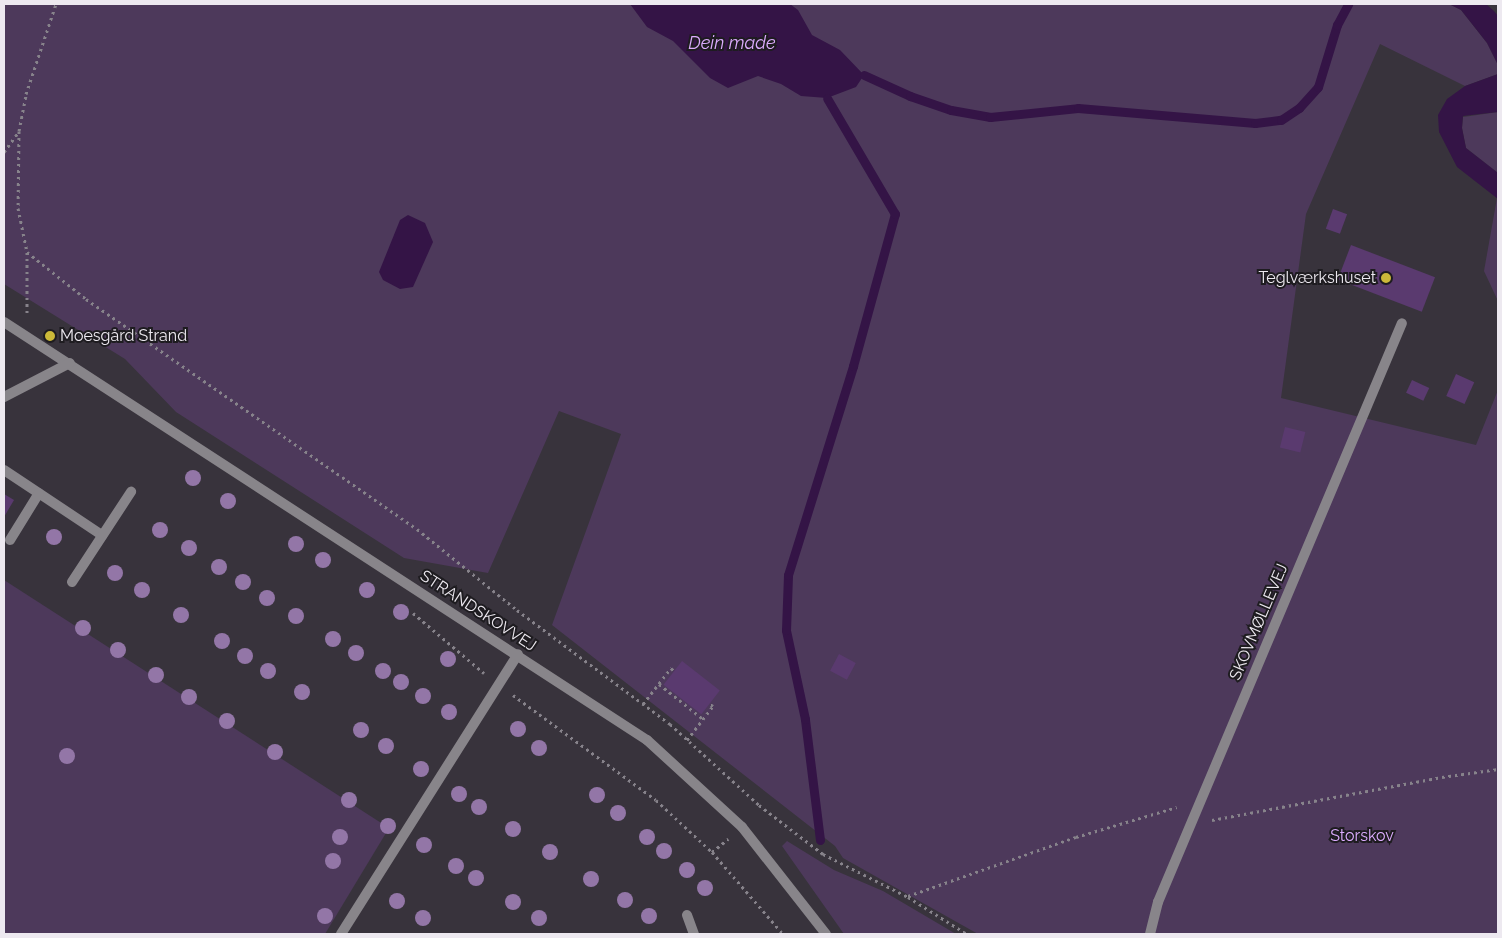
<!DOCTYPE html>
<meta charset="utf-8">
<style>
body{margin:0}
#map{position:relative;width:1502px;height:938px;overflow:hidden;background:#38333c;font-family:Raleway,sans-serif}
div>[style]{position:absolute}
[style*='--x']{left:calc(var(--x)*1px);top:calc(var(--y)*1px);width:calc(var(--w)*1px);rotate:calc(var(--a)*1deg)}
.green>*{inset:0;background:#4d395b}
.water>*{inset:0;background:#341446}
.stream>*{height:9px;margin:-4.5px;padding:0 4.5px;transform-origin:4.5px;border-radius:4.5px;background:#341446}
.building>*{inset:0;background:#5a3a6f;transform-origin:0 0}
.path>*{height:3px;margin-top:-1.5px;transform-origin:0;background:repeating-linear-gradient(90deg,#87838b 0 2.5px,transparent 0 6.5px)}
.service>*{height:10px;margin:-5px;padding:0 5px;transform-origin:5px;border-radius:5px;background:#88858a}
.minor>*{height:10px;margin:-5px;padding:0 5px;transform-origin:5px;border-radius:5px;background:#88858a}
.trees>*{width:16px;height:16px;margin:-8px;border-radius:50%;background:#9376a7}
.dots>*{width:14px;height:14px;translate:-50% -50%;box-sizing:border-box;border:2px solid #1e1c20;border-radius:50%}
span{translate:-50% -50%;white-space:nowrap;text-align:center;line-height:1.15;-webkit-text-stroke:4px #1e1c20;paint-order:stroke}
.poi-label{font-size:16px;color:#ede9f0}
.right{translate:-100% -50%;text-align:right}
.left{translate:0 -50%;text-align:left}
.street-label{font-size:16px;color:#ede9f0}
.park-label{font-size:16px;color:#ddadff}
.water-label{font-size:18px;color:#dbabfd;font-style:italic}
.frame{position:absolute;inset:0;border:5px solid #ede9f0;pointer-events:none}
</style>
<div id="map">
<div class="green">
<div style="clip-path:polygon(4px 4px,1449px 4px,1461px 10px,1487px 43px,1498px 65px,1498px 74px,1465px 86px,1380px 44px,1306px 214px,1281px 398px,1476px 445px,1498px 390px,1498px 934px,978px 934px,843px 858px,835px 846px,552px 625px,621px 434px,559px 411px,488px 573px,404px 558px,176px 412px,125px 359px,4px 284px)"></div>
<div style="clip-path:polygon(1498px 112px,1498px 173px,1466px 148px,1462px 128px,1463px 117px)"></div>
<div style="clip-path:polygon(1497px 198px,1498px 199px,1498px 301px,1484px 271px)"></div>
<div style="clip-path:polygon(4px 580px,389px 828px,325px 934px,4px 934px)"></div>
<div style="clip-path:polygon(787px 841px,834px 870px,883px 891px,956px 934px,844px 934px,782px 846px)"></div>
</div>
<div class="water">
<div style="clip-path:polygon(630px 4px,790px 4px,798px 10px,812px 35px,840px 50px,864px 75px,856px 87px,827px 98px,801px 96px,781px 84px,758px 76px,728px 88px,710px 78px,673px 41px,647px 27px)"></div>
<div style="clip-path:polygon(1449px 4px,1486px 4px,1494px 11px,1498px 16px,1498px 65px,1487px 43px,1461px 10px)"></div>
<div style="clip-path:polygon(1498px 74px,1498px 112px,1463px 116px,1462px 128px,1466px 148px,1498px 173px,1498px 199px,1457px 167px,1439px 132px,1438px 115px,1447px 99px,1465px 86px)"></div>
<div style="clip-path:polygon(408px 215px,425px 223px,433px 242px,413px 287px,400px 289px,383px 280px,379px 272px,400px 220px)"></div>
</div>
<div class="stream">
<div style="--x:864;--y:75;--w:51;--a:24.5"></div>
<div style="--x:910;--y:96;--w:43;--a:18.9"></div>
<div style="--x:951;--y:110;--w:40;--a:10"></div>
<div style="--x:990;--y:117;--w:88;--a:-5.8"></div>
<div style="--x:1078;--y:108;--w:178;--a:4.8"></div>
<div style="--x:1255;--y:123;--w:26;--a:-7"></div>
<div style="--x:1281;--y:120;--w:22;--a:-34"></div>
<div style="--x:1299;--y:108;--w:28;--a:-48"></div>
<div style="--x:1318;--y:87;--w:65;--a:-73"></div>
<div style="--x:1337;--y:25;--w:24;--a:-62"></div>
<div style="--x:820;--y:840;--w:122;--a:-97.1"></div>
<div style="--x:805;--y:719;--w:91;--a:-102.1"></div>
<div style="--x:786;--y:630;--w:55;--a:-87.9"></div>
<div style="--x:788;--y:575;--w:219;--a:-72.7"></div>
<div style="--x:853;--y:366;--w:158;--a:-74.6"></div>
<div style="--x:895;--y:214;--w:134;--a:-120.4"></div>
</div>
<div class="building">
<div style="left:1333px;top:209px;width:15px;height:21px;rotate:20deg"></div>
<div style="left:1351px;top:245px;width:90px;height:37px;rotate:21deg"></div>
<div style="left:1456px;top:374px;width:20px;height:24px;rotate:24deg"></div>
<div style="left:1412px;top:380px;width:19px;height:14px;rotate:25deg"></div>
<div style="left:1285px;top:427px;width:21px;height:21px;rotate:14deg"></div>
<div style="clip-path:polygon(4px 494px,14px 500px,4px 517px)"></div>
<div style="left:839px;top:654px;width:19px;height:19px;rotate:28deg"></div>
<div style="left:682px;top:661px;width:48px;height:30px;rotate:38deg"></div>
</div>
<div class="path">
<div style="--x:19;--y:131;--w:77;--a:90.7"></div>
<div style="--x:18;--y:208;--w:45;--a:78.4"></div>
<div style="--x:27;--y:252;--w:62;--a:90"></div>
<div style="--x:4;--y:152;--w:26;--a:-54"></div>
<div style="--x:19;--y:131;--w:38;--a:-79"></div>
<div style="--x:26;--y:94;--w:95;--a:-71.6"></div>
<div style="--x:27;--y:252;--w:75;--a:38.5"></div>
<div style="--x:86;--y:299;--w:403;--a:34.8"></div>
<div style="--x:417;--y:529;--w:129;--a:39"></div>
<div style="--x:517;--y:610;--w:191;--a:36.7"></div>
<div style="--x:670;--y:724;--w:120;--a:42.3"></div>
<div style="--x:759;--y:805;--w:81;--a:37.4"></div>
<div style="--x:823;--y:854;--w:95;--a:26.8"></div>
<div style="--x:908;--y:897;--w:70;--a:32.1"></div>
<div style="--x:413;--y:613;--w:93;--a:40.2"></div>
<div style="--x:659;--y:684;--w:56;--a:38.5"></div>
<div style="--x:513;--y:695;--w:177;--a:36.3"></div>
<div style="--x:656;--y:800;--w:76;--a:42.9"></div>
<div style="--x:712;--y:852;--w:108;--a:49.1"></div>
<div style="--x:643;--y:704;--w:46;--a:-52.1"></div>
<div style="--x:671;--y:668;--w:4;--a:45"></div>
<div style="--x:687;--y:740;--w:43;--a:-52.6"></div>
<div style="--x:713;--y:706;--w:4;--a:-146"></div>
<div style="--x:1212;--y:820;--w:234;--a:-10.6"></div>
<div style="--x:1442;--y:777;--w:57;--a:-8.1"></div>
<div style="--x:712;--y:852;--w:21;--a:-39"></div>
<div style="--x:908;--y:896;--w:178;--a:-19.4"></div>
<div style="--x:1076;--y:837;--w:105;--a:-16.5"></div>
</div>
<div class="service">
<div style="--x:4;--y:470;--w:118;--a:33.6"></div>
<div style="--x:10;--y:540;--w:55;--a:-58.3"></div>
<div style="--x:72;--y:582;--w:108;--a:-56.8"></div>
<div style="--x:687;--y:915;--w:20;--a:70"></div>
<div style="--x:341;--y:934;--w:331;--a:-57.7"></div>
<div style="--x:1150;--y:934;--w:33;--a:-76"></div>
<div style="--x:1158;--y:902;--w:628;--a:-67.15"></div>
</div>
<div class="minor">
<div style="--x:4;--y:322;--w:767;--a:33.03"></div>
<div style="--x:647;--y:740;--w:129;--a:42.5"></div>
<div style="--x:742;--y:827;--w:136;--a:51.9"></div>
<div style="--x:4;--y:397;--w:74;--a:-27.3"></div>
</div>
<div class="trees">
<div style="left:193px;top:478px"></div>
<div style="left:228px;top:501px"></div>
<div style="left:160px;top:530px"></div>
<div style="left:54px;top:537px"></div>
<div style="left:296px;top:544px"></div>
<div style="left:189px;top:548px"></div>
<div style="left:323px;top:560px"></div>
<div style="left:219px;top:567px"></div>
<div style="left:115px;top:573px"></div>
<div style="left:243px;top:582px"></div>
<div style="left:142px;top:590px"></div>
<div style="left:367px;top:590px"></div>
<div style="left:267px;top:598px"></div>
<div style="left:401px;top:612px"></div>
<div style="left:181px;top:615px"></div>
<div style="left:296px;top:616px"></div>
<div style="left:83px;top:628px"></div>
<div style="left:333px;top:639px"></div>
<div style="left:222px;top:641px"></div>
<div style="left:118px;top:650px"></div>
<div style="left:356px;top:653px"></div>
<div style="left:245px;top:656px"></div>
<div style="left:448px;top:659px"></div>
<div style="left:268px;top:671px"></div>
<div style="left:383px;top:671px"></div>
<div style="left:156px;top:675px"></div>
<div style="left:401px;top:682px"></div>
<div style="left:302px;top:692px"></div>
<div style="left:423px;top:696px"></div>
<div style="left:189px;top:697px"></div>
<div style="left:449px;top:712px"></div>
<div style="left:227px;top:721px"></div>
<div style="left:518px;top:729px"></div>
<div style="left:361px;top:730px"></div>
<div style="left:386px;top:746px"></div>
<div style="left:539px;top:748px"></div>
<div style="left:275px;top:752px"></div>
<div style="left:67px;top:756px"></div>
<div style="left:421px;top:769px"></div>
<div style="left:459px;top:794px"></div>
<div style="left:597px;top:795px"></div>
<div style="left:349px;top:800px"></div>
<div style="left:479px;top:807px"></div>
<div style="left:618px;top:813px"></div>
<div style="left:388px;top:826px"></div>
<div style="left:513px;top:829px"></div>
<div style="left:340px;top:837px"></div>
<div style="left:647px;top:837px"></div>
<div style="left:424px;top:845px"></div>
<div style="left:664px;top:851px"></div>
<div style="left:550px;top:852px"></div>
<div style="left:333px;top:861px"></div>
<div style="left:456px;top:866px"></div>
<div style="left:687px;top:870px"></div>
<div style="left:476px;top:878px"></div>
<div style="left:591px;top:879px"></div>
<div style="left:705px;top:888px"></div>
<div style="left:625px;top:900px"></div>
<div style="left:397px;top:901px"></div>
<div style="left:513px;top:902px"></div>
<div style="left:325px;top:916px"></div>
<div style="left:649px;top:916px"></div>
<div style="left:423px;top:918px"></div>
<div style="left:539px;top:918px"></div>
</div>
<div class="dots">
<div style="left:1386px;top:278px;background:#ccb939"></div>
<div style="left:50px;top:336px;background:#ccb939"></div>
</div>
<div class="poi-label">
<span class="right" style="left:1376px;top:278px">Teglværkshuset</span>
<span class="left" style="left:60px;top:336px">Moesgård Strand</span>
</div>
<div class="street-label">
<span style="left:478px;top:611px;rotate:33deg">STRANDSKOVVEJ</span>
<span style="left:1259px;top:622px;rotate:-67deg">SKOVMØLLEVEJ</span>
</div>
<div class="park-label">
<span style="left:1362px;top:836px">Storskov</span>
</div>
<div class="water-label">
<span style="left:732px;top:43px">Dein made</span>
</div>
<div class="frame"></div>
</div>
